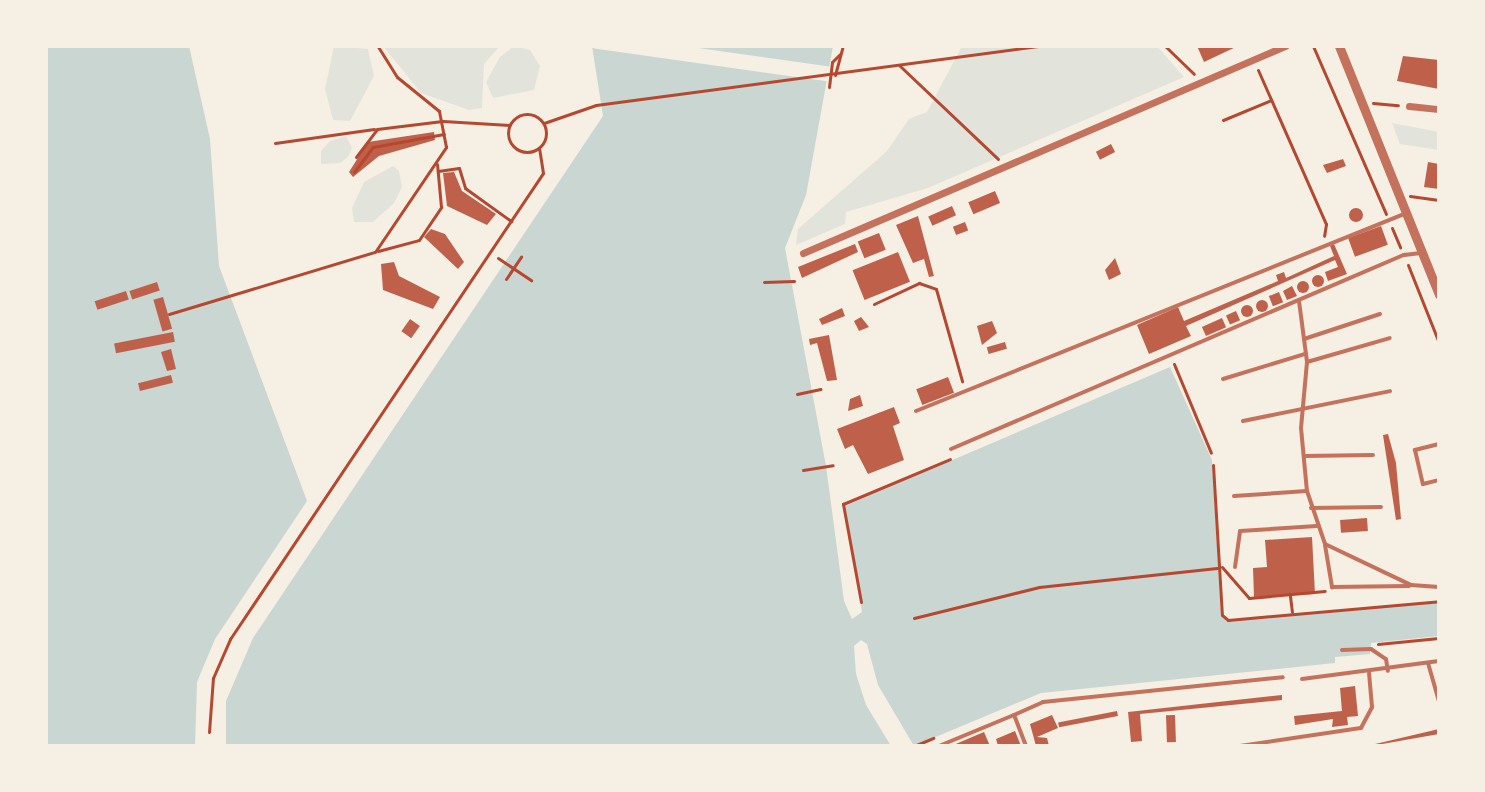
<!DOCTYPE html>
<style>
body{margin:0}
#map{position:relative;width:1485px;height:792px;overflow:hidden;background:#f6efe4;font-family:Lato,sans-serif}
div>[style]{position:absolute}
[style*='--x']{left:calc(var(--x)*1px);top:calc(var(--y)*1px);width:calc(var(--w)*1px);rotate:calc(var(--a)*1deg)}
.green>*{inset:0;background:#e2e4dc}
.water>*{inset:0;background:#c9d6d2}
.pier>*{inset:0;background:#f6efe4;transform-origin:0 0}
.building>*{inset:0;background:#bf614a;transform-origin:0 0}
.round{border-radius:50%}
.path>*{height:3px;margin:-1.5px;padding:0 1.5px;transform-origin:1.5px;border-radius:1.5px;background:#b5482f}
.path>.ring{margin:-1.5px;padding:0;box-sizing:content-box;background:none;border:3px solid #b5482f;border-radius:50%}
.service>*{height:4px;margin:-2px;padding:0 2px;transform-origin:2px;border-radius:2px;background:#c5725c}
.minor>*{height:7px;margin:-3.5px;padding:0 3.5px;transform-origin:3.5px;border-radius:3.5px;background:#c5725c}
.tertiary>*{height:9px;margin:-4.5px;padding:0 4.5px;transform-origin:4.5px;border-radius:4.5px;background:#c5725c}
span{translate:-50% -50%;white-space:nowrap;text-align:center;line-height:1.15;-webkit-text-stroke:8px #f6efe4;paint-order:stroke}
.frame{position:absolute;inset:0;border:48px solid #f6efe4;pointer-events:none}
</style>
<div id="map">
<div class="green">
<div style="clip-path:polygon(334px 46px,368px 49px,374px 76px,350px 121px,333px 120px,325px 89px)"></div>
<div style="clip-path:polygon(383px 46px,500px 46px,484px 64px,482px 108px,469px 110px,421px 93px)"></div>
<div style="clip-path:polygon(514px 46px,530px 50px,540px 66px,534px 90px,493px 98px,486px 82px,500px 57px)"></div>
<div style="clip-path:polygon(962px 46px,1157px 46px,1184px 77px,928px 188px,846px 212px,845px 224px,796px 245px,798px 229px,887px 151px,909px 119px,927px 112px)"></div>
<div style="clip-path:polygon(1392px 123px,1439px 132px,1439px 150px,1400px 144px)"></div>
<div style="clip-path:polygon(346px 136px,352px 148px,348px 157px,340px 163px,321px 164px,321px 151px,330px 141px)"></div>
<div style="clip-path:polygon(393px 166px,399px 171px,402px 187px,394px 203px,373px 222px,354px 222px,352px 208px,364px 182px)"></div>
</div>
<div class="water">
<div style="clip-path:polygon(46px 46px,189px 46px,210px 139px,219px 266px,307px 501px,215px 639px,197px 682px,195px 746px,46px 746px)"></div>
<div style="clip-path:polygon(592px 46px,833px 46px,806px 195px,785px 248px,826px 466px,844px 601px,852px 619px,862px 612px,845px 506px,1170px 367px,1212px 460px,1221px 615px,1228px 621px,1439px 602px,1439px 636px,1371px 643px,1370px 654px,1335px 657px,1335px 663px,1041px 693px,914px 746px,878px 685px,867px 644px,861px 640px,854px 646px,856px 674px,866px 705px,891px 746px,226px 746px,226px 701px,253px 638px,603px 116px)"></div>
</div>
<div class="pier">
<div style="left:833px;top:67px;width:15px;height:239px;rotate:98deg"></div>
</div>
<div class="building">
<div style="clip-path:polygon(1197px 46px,1238px 46px,1204px 62px)"></div>
<div style="clip-path:polygon(1403px 56px,1439px 60px,1439px 89px,1397px 81px)"></div>
<div style="clip-path:polygon(434px 132px,435px 140px,379px 156px,353px 177px,349px 172px,368px 142px)"></div>
<div style="left:1111px;top:144px;width:9px;height:17px;rotate:63deg"></div>
<div style="clip-path:polygon(1343px 159px,1346px 166px,1327px 173px,1323px 165px)"></div>
<div style="clip-path:polygon(1428px 162px,1439px 164px,1439px 189px,1424px 187px)"></div>
<div style="clip-path:polygon(454px 172px,462px 191px,496px 214px,487px 225px,447px 206px,443px 173px)"></div>
<div style="left:995px;top:191px;width:13px;height:29px;rotate:67deg"></div>
<div style="left:952px;top:206px;width:10px;height:26px;rotate:66deg"></div>
<div class="round" style="left:1349px;top:208px;width:14px;height:14px"></div>
<div style="clip-path:polygon(918px 216px,934px 276px,929px 277px,924px 259px,913px 263px,896px 225px)"></div>
<div style="left:965px;top:222px;width:9px;height:13px;rotate:69deg"></div>
<div style="left:1381px;top:226px;width:20px;height:35px;rotate:70deg"></div>
<div style="clip-path:polygon(431px 229px,445px 234px,464px 262px,458px 269px,424px 237px)"></div>
<div style="left:879px;top:233px;width:18px;height:23px;rotate:68deg"></div>
<div style="clip-path:polygon(855px 244px,858px 252px,802px 278px,798px 267px)"></div>
<div style="clip-path:polygon(1334px 244px,1347px 274px,1328px 281px,1325px 272px,1338px 267px,1335px 260px,1186px 326px,1191px 336px,1149px 354px,1137px 325px,1178px 307px,1184px 321px,1278px 281px,1276px 275px,1284px 272px,1286px 278px,1334px 256px,1330px 246px)"></div>
<div style="left:898px;top:252px;width:32px;height:49px;rotate:68deg"></div>
<div style="clip-path:polygon(1115px 258px,1121px 274px,1109px 280px,1105px 270px)"></div>
<div style="clip-path:polygon(394px 262px,399px 276px,440px 297px,433px 309px,383px 290px,381px 264px)"></div>
<div class="round" style="left:1312px;top:275px;width:12px;height:12px"></div>
<div class="round" style="left:1297px;top:281px;width:12px;height:12px"></div>
<div style="left:157px;top:282px;width:9px;height:29px;rotate:72deg"></div>
<div style="clip-path:polygon(1292px 286px,1297px 296px,1287px 300px,1283px 291px)"></div>
<div style="left:126px;top:291px;width:9px;height:33px;rotate:72deg"></div>
<div style="left:1279px;top:292px;width:11px;height:11px;rotate:68deg"></div>
<div style="left:163px;top:297px;width:33px;height:10px;rotate:74deg"></div>
<div class="round" style="left:1256px;top:300px;width:12px;height:12px"></div>
<div class="round" style="left:1241px;top:305px;width:12px;height:12px"></div>
<div style="clip-path:polygon(842px 308px,845px 316px,822px 325px,819px 319px)"></div>
<div style="left:1236px;top:311px;width:10px;height:11px;rotate:66deg"></div>
<div style="clip-path:polygon(861px 317px,869px 327px,859px 331px,854px 321px)"></div>
<div style="left:1222px;top:318px;width:10px;height:22px;rotate:66deg"></div>
<div style="left:410px;top:319px;width:12px;height:15px;rotate:35deg"></div>
<div style="clip-path:polygon(992px 321px,997px 333px,982px 345px,977px 326px)"></div>
<div style="left:173px;top:332px;width:10px;height:60px;rotate:79deg"></div>
<div style="clip-path:polygon(829px 335px,837px 380px,827px 381px,817px 343px,810px 345px,809px 339px)"></div>
<div style="left:1005px;top:342px;width:7px;height:19px;rotate:74deg"></div>
<div style="clip-path:polygon(171px 349px,176px 369px,167px 371px,161px 352px)"></div>
<div style="left:171px;top:375px;width:8px;height:34px;rotate:76deg"></div>
<div style="left:948px;top:377px;width:17px;height:34px;rotate:69deg"></div>
<div style="clip-path:polygon(860px 395px,863px 406px,848px 411px,850px 399px)"></div>
<div style="clip-path:polygon(894px 407px,900px 423px,893px 426px,904px 460px,868px 474px,853px 445px,845px 449px,837px 429px)"></div>
<div style="clip-path:polygon(1388px 434px,1396px 463px,1401px 519px,1396px 520px,1383px 435px)"></div>
<div style="left:1367px;top:518px;width:13px;height:27px;rotate:86deg"></div>
<div style="clip-path:polygon(1312px 537px,1315px 594px,1254px 597px,1253px 568px,1267px 567px,1265px 540px)"></div>
<div style="clip-path:polygon(1355px 686px,1358px 716px,1347px 717px,1348px 725px,1332px 727px,1333px 719px,1295px 725px,1294px 716px,1342px 711px,1340px 688px)"></div>
<div style="clip-path:polygon(1282px 695px,1282px 700px,1140px 714px,1142px 741px,1131px 742px,1128px 712px)"></div>
<div style="left:1117px;top:711px;width:5px;height:60px;rotate:79deg"></div>
<div style="clip-path:polygon(1052px 715px,1058px 728px,1037px 737px,1047px 738px,1049px 746px,1036px 746px,1030px 724px)"></div>
<div style="left:1175px;top:715px;width:27px;height:9px;rotate:88deg"></div>
<div style="clip-path:polygon(1439px 729px,1439px 734px,1371px 746px,1371px 745px)"></div>
<div style="clip-path:polygon(1015px 731px,1021px 746px,998px 746px,996px 739px)"></div>
<div style="clip-path:polygon(984px 732px,990px 746px,951px 746px)"></div>
</div>
<div class="path">
<div style="--x:1165;--y:46;--w:40;--a:44"></div>
<div style="--x:1313;--y:46;--w:183;--a:66.5"></div>
<div style="--x:900;--y:66;--w:135;--a:43.5"></div>
<div style="--x:1258;--y:70;--w:168;--a:66.2"></div>
<div style="--x:1326;--y:224;--w:12;--a:99"></div>
<div style="--x:835;--y:75;--w:30;--a:-75"></div>
<div style="--x:829;--y:87;--w:25;--a:-83"></div>
<div style="--x:832;--y:62;--w:11;--a:-45"></div>
<div style="--x:1373;--y:103;--w:25;--a:5"></div>
<div class="ring" style="left:508px;top:114px;width:35px;height:35px"></div>
<div style="--x:1223;--y:120;--w:52;--a:-22.6"></div>
<div style="--x:544;--y:123;--w:55;--a:-19.1"></div>
<div style="--x:596;--y:105;--w:446;--a:-7.6"></div>
<div style="--x:275;--y:143;--w:100;--a:-8"></div>
<div style="--x:356;--y:157;--w:35;--a:-53"></div>
<div style="--x:377;--y:129;--w:66;--a:-6.9"></div>
<div style="--x:443;--y:121;--w:67;--a:3.4"></div>
<div style="--x:438;--y:171;--w:21;--a:-8"></div>
<div style="--x:459;--y:168;--w:21;--a:73"></div>
<div style="--x:465;--y:188;--w:57;--a:35.7"></div>
<div style="--x:354;--y:172;--w:31;--a:-53"></div>
<div style="--x:373;--y:147;--w:72;--a:-10.4"></div>
<div style="--x:1410;--y:196;--w:29;--a:8"></div>
<div style="--x:1392;--y:228;--w:21;--a:67"></div>
<div style="--x:378;--y:251;--w:42;--a:-15"></div>
<div style="--x:419;--y:240;--w:40;--a:-56"></div>
<div style="--x:441;--y:207;--w:43;--a:-95.3"></div>
<div style="--x:498;--y:258;--w:40;--a:34"></div>
<div style="--x:1408;--y:265;--w:84;--a:68.3"></div>
<div style="--x:506;--y:279;--w:27;--a:-56"></div>
<div style="--x:764;--y:282;--w:30;--a:-2"></div>
<div style="--x:874;--y:304;--w:50;--a:-25"></div>
<div style="--x:919;--y:283;--w:18;--a:19"></div>
<div style="--x:936;--y:289;--w:96;--a:74.2"></div>
<div style="--x:169;--y:314;--w:215;--a:-16.8"></div>
<div style="--x:375;--y:252;--w:127;--a:-55.9"></div>
<div style="--x:446;--y:147;--w:37;--a:-101"></div>
<div style="--x:439;--y:111;--w:54;--a:-141"></div>
<div style="--x:397;--y:77;--w:36;--a:-122"></div>
<div style="--x:1174;--y:364;--w:96;--a:67.4"></div>
<div style="--x:797;--y:394;--w:24;--a:-12"></div>
<div style="--x:1213;--y:465;--w:150;--a:86.6"></div>
<div style="--x:1222;--y:615;--w:8;--a:40"></div>
<div style="--x:1228;--y:620;--w:212;--a:-5.1"></div>
<div style="--x:803;--y:470;--w:30;--a:-9"></div>
<div style="--x:1222;--y:567;--w:41;--a:48.9"></div>
<div style="--x:1249;--y:598;--w:76;--a:-5.3"></div>
<div style="--x:1290;--y:596;--w:16;--a:83"></div>
<div style="--x:861;--y:602;--w:100;--a:-100.4"></div>
<div style="--x:843;--y:504;--w:116;--a:-22.8"></div>
<div style="--x:914;--y:618;--w:129;--a:-13.9"></div>
<div style="--x:1039;--y:587;--w:179;--a:-6.1"></div>
<div style="--x:1378;--y:644;--w:61;--a:-5.6"></div>
<div style="--x:209;--y:732;--w:54;--a:-85.8"></div>
<div style="--x:213;--y:678;--w:43;--a:-66.4"></div>
<div style="--x:230;--y:639;--w:561;--a:-56.11"></div>
<div style="--x:543;--y:173;--w:24;--a:-99"></div>
<div style="--x:914;--y:746;--w:21;--a:-23"></div>
</div>
<div class="service">
<div style="--x:1299;--y:301;--w:62;--a:82.5"></div>
<div style="--x:1307;--y:362;--w:66;--a:95.2"></div>
<div style="--x:1301;--y:428;--w:63;--a:84.6"></div>
<div style="--x:1307;--y:491;--w:56;--a:71.2"></div>
<div style="--x:1325;--y:544;--w:95;--a:25.5"></div>
<div style="--x:1411;--y:585;--w:28;--a:4"></div>
<div style="--x:1304;--y:339;--w:80;--a:-18.2"></div>
<div style="--x:1307;--y:362;--w:86;--a:-16.1"></div>
<div style="--x:1223;--y:379;--w:86;--a:-17"></div>
<div style="--x:916;--y:411;--w:526;--a:-21.98"></div>
<div style="--x:1243;--y:421;--w:150;--a:-11.5"></div>
<div style="--x:1439;--y:444;--w:25;--a:166"></div>
<div style="--x:1415;--y:450;--w:35;--a:77"></div>
<div style="--x:1423;--y:484;--w:16;--a:-14"></div>
<div style="--x:951;--y:449;--w:493;--a:-23.2"></div>
<div style="--x:1404;--y:255;--w:17;--a:-7"></div>
<div style="--x:1304;--y:456;--w:69;--a:-0.8"></div>
<div style="--x:1234;--y:496;--w:73;--a:-3.9"></div>
<div style="--x:1311;--y:508;--w:70;--a:-0.8"></div>
<div style="--x:1325;--y:545;--w:43;--a:80.5"></div>
<div style="--x:1332;--y:587;--w:77;--a:-0.7"></div>
<div style="--x:1235;--y:567;--w:36;--a:-82"></div>
<div style="--x:1240;--y:531;--w:77;--a:-3.7"></div>
<div style="--x:1342;--y:650;--w:29;--a:-2"></div>
<div style="--x:1371;--y:649;--w:18;--a:34"></div>
<div style="--x:1386;--y:659;--w:12;--a:81"></div>
<div style="--x:1428;--y:663;--w:40;--a:74"></div>
<div style="--x:1302;--y:679;--w:138;--a:-7.5"></div>
<div style="--x:939;--y:746;--w:81;--a:-22.5"></div>
<div style="--x:1026;--y:746;--w:33;--a:-111"></div>
<div style="--x:1014;--y:715;--w:32;--a:-24"></div>
<div style="--x:1043;--y:702;--w:241;--a:-5.9"></div>
<div style="--x:1240;--y:746;--w:122;--a:-8.5"></div>
<div style="--x:1361;--y:728;--w:24;--a:-62"></div>
<div style="--x:1372;--y:707;--w:34;--a:-95"></div>
</div>
<div class="minor">
<div style="--x:1409;--y:106;--w:30;--a:6"></div>
<div style="--x:803;--y:253;--w:525;--a:-23.24"></div>
</div>
<div class="tertiary">
<div style="--x:1339;--y:46;--w:268;--a:68.1"></div>
</div>
<div class="frame"></div>
</div>
